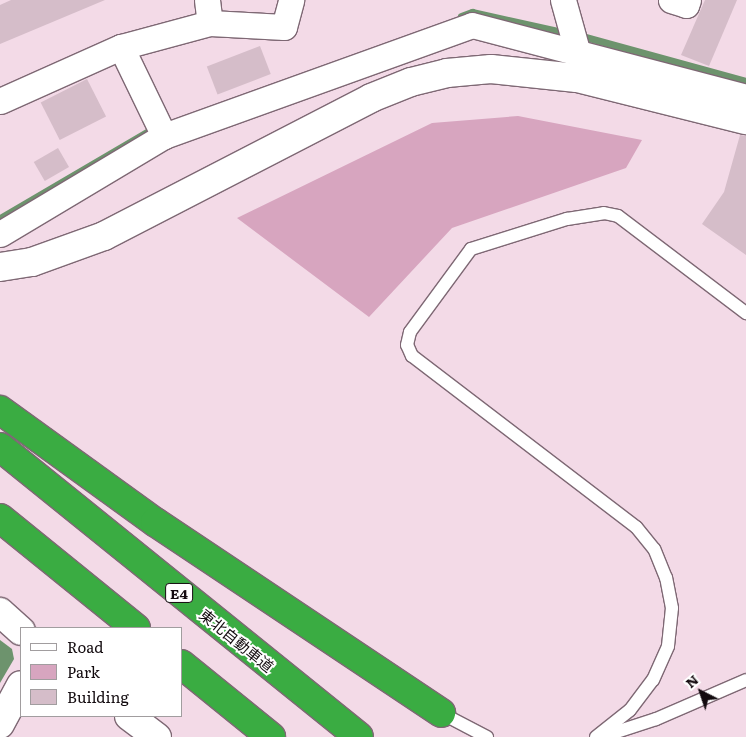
<!DOCTYPE html>
<meta charset="utf-8">
<style>
body{margin:0}
#map{position:relative;width:746px;height:737px;overflow:hidden;background:#f3dae7;font-family:Literata,"Noto Sans JP",serif}
div>[style]{position:absolute}
[style*='--x']{left:calc(var(--x)*1px);top:calc(var(--y)*1px);width:calc(var(--w)*1px);rotate:calc(var(--a)*1deg)}
.green>*{inset:0;background:#d7a5bf}
.water>*{inset:0;background:#6d936d}
.stream>*{height:7px;margin:-3.5px;padding:0 3.5px;transform-origin:3.5px;border-radius:3.5px;background:#6d936d}
.building>*{inset:0;background:#d5bdc9;transform-origin:0 0}
.roads{filter:drop-shadow(1px 0 #7e6874) drop-shadow(-1px 0 #7e6874) drop-shadow(0 1px #7e6874) drop-shadow(0 -1px #7e6874)}
.service>*{height:12px;margin:-6px;padding:0 6px;transform-origin:6px;border-radius:6px;background:#fff}
.minor>*{height:25px;margin:-12.5px;padding:0 12.5px;transform-origin:12.5px;border-radius:12.5px;background:#fff}
.tertiary>*{height:28px;margin:-14px;padding:0 14px;transform-origin:14px;border-radius:14px;background:#fff}
.motorway>*{height:28px;margin:-14px;padding:0 14px;transform-origin:14px;border-radius:14px;background:#3aac42}
span{translate:-50% -50%;white-space:nowrap;text-align:center;line-height:1.15;-webkit-text-stroke:4px #fff;paint-order:stroke}
.shield-label span{padding:1px 4px;background:#fff;border:1px solid;border-radius:4px;-webkit-text-stroke-width:0}
.shield-label{font-size:14px;color:#130b0f;font-weight:700}
.street-label{font-size:15px;color:#130b0f}
.legend{position:absolute;left:20px;top:627px;width:162px;height:90px;box-sizing:border-box;background:#fff;border:1px solid #a19d9f;margin:0;padding:6px 9px;list-style:none;font-size:15px;color:#130b0f}
.legend li{display:flex;align-items:center;gap:10px;height:25px}
.legend b{width:25px;border:1px solid #a19d9f}
.north{position:absolute;left:676px;top:667px;width:50px;height:50px;-webkit-text-stroke:4px #fff;paint-order:stroke;rotate:319deg;font-size:14px;font-weight:700;line-height:20px;text-align:center;color:#130b0f}
.north::after{content:'';display:block;margin:auto;width:18px;height:22px;background:#130b0f;clip-path:polygon(50% 0,100% 100%,50% 72%,0 100%)}
</style>
<div id="map">
<div class="green">
<div style="clip-path:polygon(518px 116px,642px 140px,626px 168px,452px 228px,369px 317px,237px 218px,432px 123px)"></div>
</div>
<div class="water">
<div style="clip-path:polygon(0 640px,12px 649px,14px 659px,0 683px)"></div>
</div>
<div class="stream">
<div style="--x:461;--y:16;--w:12;--a:-20"></div>
<div style="--x:472;--y:12;--w:97;--a:12.5"></div>
<div style="--x:578;--y:35;--w:174;--a:15.3"></div>
<div style="--x:0;--y:218;--w:180;--a:-30.4"></div>
</div>
<div class="building">
<div style="clip-path:polygon(11px 0,105px 0,0 44px,0 5px)"></div>
<div style="clip-path:polygon(705px 0,737px 0,709px 66px,681px 55px)"></div>
<div style="left:260px;top:46px;width:30px;height:57px;rotate:69deg"></div>
<div style="left:87px;top:79px;width:42px;height:52px;rotate:63deg"></div>
<div style="clip-path:polygon(740px 135px,746px 136px,746px 255px,702px 224px,724px 192px)"></div>
<div style="left:58px;top:148px;width:22px;height:28px;rotate:60deg"></div>
</div>
<div class="roads">
<div class="service">
<div style="--x:441;--y:713;--w:52;--a:27.6"></div>
<div style="--x:596;--y:737;--w:43;--a:-38.5"></div>
<div style="--x:630;--y:710;--w:38;--a:-53"></div>
<div style="--x:653;--y:680;--w:37;--a:-66"></div>
<div style="--x:668;--y:646;--w:38;--a:-84"></div>
<div style="--x:672;--y:608;--w:31;--a:-101"></div>
<div style="--x:666;--y:578;--w:31;--a:-112"></div>
<div style="--x:654;--y:549;--w:28;--a:-129"></div>
<div style="--x:636;--y:527;--w:282;--a:-142.6"></div>
<div style="--x:412;--y:356;--w:12;--a:-114"></div>
<div style="--x:407;--y:345;--w:13;--a:-77"></div>
<div style="--x:410;--y:332;--w:103;--a:-53.7"></div>
<div style="--x:471;--y:249;--w:101;--a:-17.4"></div>
<div style="--x:567;--y:219;--w:37;--a:-9"></div>
<div style="--x:604;--y:213;--w:14;--a:12"></div>
<div style="--x:618;--y:216;--w:161;--a:37.2"></div>
<div style="--x:601;--y:737;--w:58;--a:-18.1"></div>
<div style="--x:656;--y:719;--w:98;--a:-23.4"></div>
</div>
<div class="minor">
<div style="--x:207;--y:0;--w:23;--a:83"></div>
<div style="--x:563;--y:0;--w:52;--a:74.4"></div>
<div style="--x:671;--y:0;--w:16;--a:18"></div>
<div style="--x:686;--y:5;--w:5;--a:-68"></div>
<div style="--x:121;--y:47;--w:99;--a:64.2"></div>
<div style="--x:0;--y:101;--w:133;--a:-24.1"></div>
<div style="--x:121;--y:47;--w:92;--a:-15.1"></div>
<div style="--x:210;--y:23;--w:74;--a:3.1"></div>
<div style="--x:284;--y:27;--w:28;--a:-75"></div>
<div style="--x:0;--y:234;--w:191;--a:-30.9"></div>
<div style="--x:164;--y:136;--w:327;--a:-19.8"></div>
<div style="--x:472;--y:25;--w:283;--a:14.7"></div>
</div>
<div class="tertiary">
<div style="--x:0;--y:267;--w:32;--a:-9"></div>
<div style="--x:32;--y:262;--w:77;--a:-19.9"></div>
<div style="--x:104;--y:236;--w:301;--a:-27.3"></div>
<div style="--x:371;--y:98;--w:43;--a:-21.8"></div>
<div style="--x:411;--y:82;--w:37;--a:-14"></div>
<div style="--x:447;--y:73;--w:44;--a:-5.2"></div>
<div style="--x:491;--y:69;--w:86;--a:6"></div>
<div style="--x:577;--y:78;--w:174;--a:14"></div>
<div style="--x:0;--y:612;--w:28;--a:42"></div>
<div style="--x:129;--y:716;--w:35;--a:37"></div>
<div style="--x:0;--y:724;--w:44;--a:-61.7"></div>
</div>
<div class="motorway">
<div style="--x:0;--y:410;--w:191;--a:35.9"></div>
<div style="--x:155;--y:522;--w:344;--a:33.7"></div>
<div style="--x:0;--y:447;--w:461;--a:38.9"></div>
<div style="--x:0;--y:518;--w:175;--a:39"></div>
<div style="--x:181;--y:664;--w:116;--a:39"></div>
</div>
</div>
<div class="shield-label">
<span style="left:179px;top:593px">E4</span>
</div>
<div class="street-label">
<span style="left:237px;top:640px;rotate:39deg">東北自動車道</span>
</div>
<ul class="legend">
<li><b style="height:6px;background:#fff"></b>Road</li>
<li><b style="height:14px;background:#d7a5bf"></b>Park</li>
<li><b style="height:14px;background:#d5bdc9"></b>Building</li>
</ul>
<div class="north">N</div>
</div>
